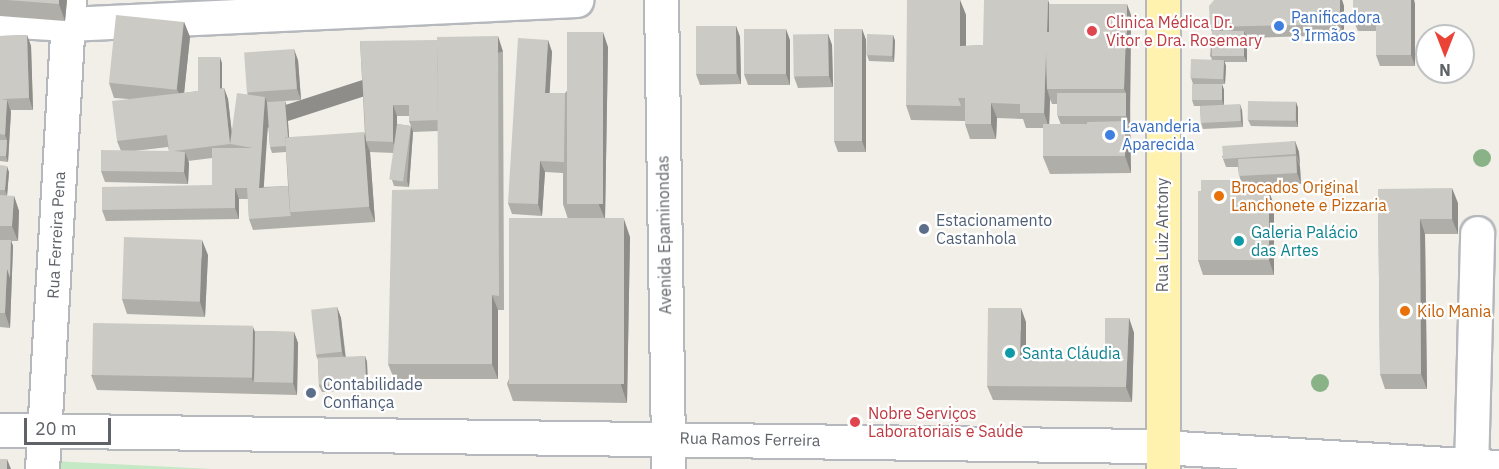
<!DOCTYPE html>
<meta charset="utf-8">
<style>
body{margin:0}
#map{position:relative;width:1499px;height:469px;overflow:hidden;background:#f1efe8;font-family:"IBM Plex Sans",sans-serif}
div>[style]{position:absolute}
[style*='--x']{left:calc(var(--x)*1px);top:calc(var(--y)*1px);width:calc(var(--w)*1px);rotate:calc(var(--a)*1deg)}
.green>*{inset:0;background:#c5e8c5}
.roads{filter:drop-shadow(2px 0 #b5b8bc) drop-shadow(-2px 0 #b5b8bc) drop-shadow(0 2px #b5b8bc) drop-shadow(0 -2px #b5b8bc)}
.minor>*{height:33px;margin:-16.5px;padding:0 16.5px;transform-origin:16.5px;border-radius:16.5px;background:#fff}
.major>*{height:33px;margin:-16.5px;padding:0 16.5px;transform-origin:16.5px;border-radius:16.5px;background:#fff2af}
.trees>*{width:18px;height:18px;margin:-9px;border-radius:50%;background:#89b387}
.wall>*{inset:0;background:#afaea9}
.shaded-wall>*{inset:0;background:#8f8d8a;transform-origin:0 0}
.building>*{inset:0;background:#cccac5;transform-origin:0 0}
.dots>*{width:16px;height:16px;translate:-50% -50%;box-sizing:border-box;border:3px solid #fff;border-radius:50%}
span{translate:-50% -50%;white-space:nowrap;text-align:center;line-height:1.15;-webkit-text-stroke:4.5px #fff;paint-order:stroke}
.shop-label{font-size:16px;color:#366cbe}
.left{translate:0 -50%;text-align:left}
.health-label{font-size:16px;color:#be3a42}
.food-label{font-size:16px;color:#c56008}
.service-label{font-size:16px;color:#4e5e75}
.culture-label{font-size:16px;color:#0d838f}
.street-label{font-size:16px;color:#5f6368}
.north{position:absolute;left:1415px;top:24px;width:60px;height:60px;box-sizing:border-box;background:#fff;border:2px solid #bfc1c3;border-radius:50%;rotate:180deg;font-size:16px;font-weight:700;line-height:24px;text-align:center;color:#5f6368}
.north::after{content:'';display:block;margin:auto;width:21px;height:27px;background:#ea4335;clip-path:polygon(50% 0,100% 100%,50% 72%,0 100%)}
.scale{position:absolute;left:24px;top:418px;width:87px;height:27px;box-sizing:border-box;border:3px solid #5f6368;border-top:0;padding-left:8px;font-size:18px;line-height:21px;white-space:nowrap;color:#5f6368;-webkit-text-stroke:4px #fff;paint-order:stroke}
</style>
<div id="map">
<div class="green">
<div style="clip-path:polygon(52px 461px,212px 469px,52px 469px)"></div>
</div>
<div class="roads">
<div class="minor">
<div style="--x:661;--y:0;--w:469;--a:89.1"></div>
<div style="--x:0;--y:20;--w:68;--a:3.4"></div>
<div style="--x:68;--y:24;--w:509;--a:-2.7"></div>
<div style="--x:0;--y:430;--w:1144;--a:0.8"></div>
<div style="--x:1144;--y:446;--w:356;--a:3.4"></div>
<div style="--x:42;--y:469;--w:470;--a:-86.7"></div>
<div style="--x:1471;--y:469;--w:236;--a:-88.5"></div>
</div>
<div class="major">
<div style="--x:1163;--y:0;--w:469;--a:90"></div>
</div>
</div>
<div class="trees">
<div style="left:1482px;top:158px"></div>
<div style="left:1320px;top:383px"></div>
</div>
<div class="wall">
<div style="clip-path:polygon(0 0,67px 0,65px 21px,0 16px)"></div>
<div style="clip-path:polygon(evenodd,960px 0,966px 15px,966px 46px,983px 45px,1048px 0,1049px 4px,1131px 15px,1130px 104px,1131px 173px,1050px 174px,1043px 157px,1043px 128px,1026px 128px,1023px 119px,997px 118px,996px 139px,970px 139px,965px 124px,965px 121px,911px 120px,906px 105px,960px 0,1050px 99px,1052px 104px,1057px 104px,1058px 117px,1061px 125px,1049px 126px,1050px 99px)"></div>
<div style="clip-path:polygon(1214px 0,1342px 0,1344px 6px,1344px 35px,1247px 38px,1247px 62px,1224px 62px,1226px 66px,1225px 84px,1222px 84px,1224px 90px,1224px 105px,1242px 110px,1243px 127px,1203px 129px,1201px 123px,1200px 106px,1194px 106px,1192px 100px,1193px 84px,1191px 78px,1212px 59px,1210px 56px,1212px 32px,1210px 27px)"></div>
<div style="clip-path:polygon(1353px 0,1414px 0,1415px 4px,1415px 66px,1380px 66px,1376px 55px,1376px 31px,1358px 31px,1353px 20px)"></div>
<div style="clip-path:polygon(evenodd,184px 22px,190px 37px,184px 93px,198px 91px,222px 63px,222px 88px,224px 88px,228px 99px,232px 133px,248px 95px,247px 93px,298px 60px,301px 100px,285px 101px,287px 107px,289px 137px,365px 136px,360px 41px,503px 51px,504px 310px,498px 310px,498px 379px,394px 379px,388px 364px,438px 189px,438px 131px,413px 132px,409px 187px,394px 186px,392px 180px,394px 153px,370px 152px,375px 222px,253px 230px,249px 219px,248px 199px,239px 199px,239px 219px,106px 221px,102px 210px,212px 185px,212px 158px,188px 161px,189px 163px,188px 184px,105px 182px,101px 171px,121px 151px,117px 141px,129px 99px,114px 98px,109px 83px,184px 22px,397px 116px,409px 116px,409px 121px,411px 126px,397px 124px,397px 116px,184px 22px,268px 122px,270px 147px,272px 153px,286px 152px,288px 186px,263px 187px,268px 122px,184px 22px,168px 147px,169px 151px,134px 151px,168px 147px)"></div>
<div style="clip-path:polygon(736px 26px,740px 37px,741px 84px,700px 85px,696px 74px)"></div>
<div style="clip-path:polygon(862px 29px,866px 40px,866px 152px,838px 152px,834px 141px)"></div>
<div style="clip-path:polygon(828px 34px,832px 45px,833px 87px,798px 88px,794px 77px)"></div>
<div style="clip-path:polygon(27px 35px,31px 46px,33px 110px,11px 110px,8px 162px,0 161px,0 36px)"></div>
<div style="clip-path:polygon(893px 35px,895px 41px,894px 62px,869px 61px,867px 55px)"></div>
<div style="clip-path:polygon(548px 40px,552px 52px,549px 93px,565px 93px,608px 47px,605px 219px,630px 237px,627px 403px,513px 401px,507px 384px,568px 219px,563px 204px,563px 173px,545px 172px,542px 216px,512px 214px,508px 203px)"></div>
<div style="clip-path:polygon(790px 40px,790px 85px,748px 85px,744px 74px)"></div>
<div style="clip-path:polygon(1296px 102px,1298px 108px,1298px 127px,1251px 126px,1248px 120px)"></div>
<div style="clip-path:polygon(1295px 141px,1299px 152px,1301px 184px,1243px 187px,1239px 175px,1238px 167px,1226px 167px,1222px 156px)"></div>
<div style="clip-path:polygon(0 165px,9px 172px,7px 196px,14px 196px,19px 211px,18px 241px,11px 241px,13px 246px,10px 328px,0 327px)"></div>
<div style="clip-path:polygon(1234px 186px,1234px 191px,1269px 191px,1274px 206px,1274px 275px,1203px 275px,1198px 260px,1201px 191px)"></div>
<div style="clip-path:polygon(1378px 189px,1458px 203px,1458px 234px,1425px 234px,1427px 389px,1385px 389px,1380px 374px)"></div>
<div style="clip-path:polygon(208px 255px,205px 317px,127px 314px,122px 299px)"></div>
<div style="clip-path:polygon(337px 307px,341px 318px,346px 358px,365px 356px,367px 362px,368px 389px,322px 392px,319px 386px,318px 360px,316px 355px)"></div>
<div style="clip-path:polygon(1129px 318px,1134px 333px,1132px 402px,993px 400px,987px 386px,1026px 322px,1026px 359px,1105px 360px)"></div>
<div style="clip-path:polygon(255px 331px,294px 332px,298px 343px,297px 395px,97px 390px,91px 375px)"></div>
</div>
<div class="shaded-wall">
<div style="clip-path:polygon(59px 0,67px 0,65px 21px,59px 4px)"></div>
<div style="clip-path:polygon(960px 0,966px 15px,966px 61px,960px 46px)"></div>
<div style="clip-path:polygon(1048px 0,1053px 15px,1052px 36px,1047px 32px)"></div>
<div style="clip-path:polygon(1340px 0,1342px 0,1344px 6px,1344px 35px,1340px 24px)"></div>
<div style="clip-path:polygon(1411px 0,1414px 0,1415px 4px,1415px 66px,1411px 55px)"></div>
<div style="clip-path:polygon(1127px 4px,1131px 15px,1130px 127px,1126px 116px,1126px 93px,1124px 89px)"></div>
<div style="clip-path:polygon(184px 22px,190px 37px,183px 104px,177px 89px)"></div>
<div style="clip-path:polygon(736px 26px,740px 37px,741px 84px,737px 73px)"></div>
<div style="clip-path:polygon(786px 29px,790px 40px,790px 85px,786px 74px)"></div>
<div style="clip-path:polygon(862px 29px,866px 40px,866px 152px,862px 141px)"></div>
<div style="clip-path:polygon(1244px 31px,1247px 38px,1247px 62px,1244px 56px)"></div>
<div style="clip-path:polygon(603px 32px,608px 47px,605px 219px,599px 205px)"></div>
<div style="clip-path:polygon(828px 34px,832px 45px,833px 87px,829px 76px)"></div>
<div style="clip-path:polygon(27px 35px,31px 46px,33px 110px,29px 98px)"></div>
<div style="clip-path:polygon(893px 35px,895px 41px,894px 62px,892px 56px)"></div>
<div style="left:498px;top:36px;width:16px;height:260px;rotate:72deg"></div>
<div style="clip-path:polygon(548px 40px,552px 52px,549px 104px,545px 93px)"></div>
<div style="clip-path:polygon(294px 49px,298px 60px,301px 100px,297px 89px)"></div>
<div style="clip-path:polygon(1046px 52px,1047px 89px,1050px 99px,1049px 128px,1044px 113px)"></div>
<div style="clip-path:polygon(220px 57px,222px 63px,222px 100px,220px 94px)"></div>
<div style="clip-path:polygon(1224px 60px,1226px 66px,1225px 84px,1223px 78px)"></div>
<div style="clip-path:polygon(1222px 84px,1224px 90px,1224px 106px,1222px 100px)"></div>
<div style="clip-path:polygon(224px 88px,228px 99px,233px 144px,230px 144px)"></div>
<div style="clip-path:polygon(265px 97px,269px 108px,263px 199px,259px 188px)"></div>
<div style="clip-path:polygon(7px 100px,11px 112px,8px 162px,6px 156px,7px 140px,5px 135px)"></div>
<div style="clip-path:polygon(285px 101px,287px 107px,290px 152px,288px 146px)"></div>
<div style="clip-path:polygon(1296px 102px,1298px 108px,1298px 127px,1296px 120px)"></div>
<div style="clip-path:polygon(991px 103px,997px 118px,996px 139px,991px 124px)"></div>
<div style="clip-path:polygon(1240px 104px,1242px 110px,1243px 127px,1241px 121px)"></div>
<div style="clip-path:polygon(393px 105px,397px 116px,397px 153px,393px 142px)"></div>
<div style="clip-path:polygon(1128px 121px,1130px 127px,1131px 173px,1125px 156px,1125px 124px)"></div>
<div style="clip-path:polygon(411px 126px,413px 132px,409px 187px,407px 181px)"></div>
<div style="clip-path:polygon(364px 132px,367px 141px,366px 141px,370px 152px,375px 222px,369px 207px)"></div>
<div style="clip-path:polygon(1295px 141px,1299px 152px,1300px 165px,1296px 154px)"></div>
<div style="clip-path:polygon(185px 152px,189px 163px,188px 184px,184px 172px)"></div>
<div style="clip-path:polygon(1296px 156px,1300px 167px,1301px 184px,1297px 173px)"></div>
<div style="clip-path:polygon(540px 161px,545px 172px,542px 216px,538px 204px)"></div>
<div style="clip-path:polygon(7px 166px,9px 172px,7px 196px,5px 190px)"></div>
<div style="clip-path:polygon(1232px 180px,1234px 186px,1234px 206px,1232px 200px)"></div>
<div style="clip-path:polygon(235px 188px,239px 199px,239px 219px,235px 208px)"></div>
<div style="clip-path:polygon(1452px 188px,1458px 203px,1458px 234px,1452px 219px)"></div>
<div style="clip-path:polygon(1269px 191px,1274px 206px,1274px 275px,1269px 260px)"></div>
<div style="clip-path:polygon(14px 196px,19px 211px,18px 241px,12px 226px)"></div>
<div style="clip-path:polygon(624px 219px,630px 237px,627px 403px,621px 385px)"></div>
<div style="clip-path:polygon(1420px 219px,1425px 234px,1427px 389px,1421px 374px)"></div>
<div style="clip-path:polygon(11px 240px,13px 246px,10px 328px,5px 313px,7px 269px)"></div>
<div style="clip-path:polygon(202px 240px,208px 255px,205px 317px,200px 302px)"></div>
<div style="clip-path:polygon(492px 295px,498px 310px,498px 379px,492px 364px)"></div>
<div style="clip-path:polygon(337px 307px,341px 318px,346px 363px,342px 352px)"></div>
<div style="clip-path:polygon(1021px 308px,1026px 322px,1026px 374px,1020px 359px)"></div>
<div style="clip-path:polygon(1129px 318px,1134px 333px,1132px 402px,1126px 387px)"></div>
<div style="clip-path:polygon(253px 327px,259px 342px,253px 382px,252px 379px)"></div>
<div style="clip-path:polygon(294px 332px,298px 343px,297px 395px,293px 383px)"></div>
<div style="clip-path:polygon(365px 356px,367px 362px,368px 389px,366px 383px)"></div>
<div style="clip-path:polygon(7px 459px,11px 469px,7px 469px)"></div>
</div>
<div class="building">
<div style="clip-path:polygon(7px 0,59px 0,59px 4px)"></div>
<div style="clip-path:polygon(907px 0,960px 0,960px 46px,983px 45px,984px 0,1048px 0,1047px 32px,1126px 32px,1124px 89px,1047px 89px,1046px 52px,1044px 113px,1020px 113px,1020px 104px,991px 103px,991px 124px,965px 124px,965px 98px,958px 98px,961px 106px,906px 105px)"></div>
<div style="clip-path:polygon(1214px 0,1340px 0,1340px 24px,1210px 27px,1209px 6px)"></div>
<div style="clip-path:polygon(1353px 0,1411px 0,1411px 55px,1376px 55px,1376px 20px,1353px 20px)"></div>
<div style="clip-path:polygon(1049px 4px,1127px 4px,1127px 36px,1126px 32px,1049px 32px)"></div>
<div style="left:116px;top:15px;width:68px;height:68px;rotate:6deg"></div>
<div style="left:696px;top:26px;width:40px;height:48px"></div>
<div style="left:744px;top:29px;width:42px;height:45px"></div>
<div style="left:834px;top:29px;width:28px;height:112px"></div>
<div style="left:1244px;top:31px;width:25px;height:32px;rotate:90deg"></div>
<div style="left:567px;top:32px;width:36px;height:172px"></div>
<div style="left:828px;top:34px;width:42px;height:35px;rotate:89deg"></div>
<div style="left:867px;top:34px;width:26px;height:21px;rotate:2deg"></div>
<div style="clip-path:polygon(27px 35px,29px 98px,1px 99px,7px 100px,5px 135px,0 134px,0 36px)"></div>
<div style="clip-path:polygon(498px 36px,499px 296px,492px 295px,492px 364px,388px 364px,392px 190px,438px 189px,437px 37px)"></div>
<div style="clip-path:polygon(518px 38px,548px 40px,545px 93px,565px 93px,564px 162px,540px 161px,538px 204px,508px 203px)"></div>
<div style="clip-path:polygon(437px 40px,438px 120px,409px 121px,409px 105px,393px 105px,393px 142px,366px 141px,360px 41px)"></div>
<div style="left:294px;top:49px;width:40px;height:50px;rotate:86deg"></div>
<div style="left:198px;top:57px;width:22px;height:34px"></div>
<div style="left:1191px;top:59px;width:33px;height:19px;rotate:2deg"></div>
<div style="left:1192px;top:84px;width:30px;height:16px"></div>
<div style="clip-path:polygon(224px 88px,230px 144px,237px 93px,265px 97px,259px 188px,288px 186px,290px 213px,291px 216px,249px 219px,247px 188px,235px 188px,235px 208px,102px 210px,102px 187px,212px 185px,212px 148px,253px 148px,230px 144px,174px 151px,185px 152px,184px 172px,101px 171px,101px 150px,169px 151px,167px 135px,117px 141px,112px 101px)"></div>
<div style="left:1126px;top:93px;width:23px;height:69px;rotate:90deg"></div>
<div style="clip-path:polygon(285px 101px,288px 137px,285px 137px,286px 146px,270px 147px,267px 102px)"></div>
<div style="left:1248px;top:101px;width:48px;height:19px;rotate:1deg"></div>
<div style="left:1240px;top:104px;width:17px;height:40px;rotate:87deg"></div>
<div style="clip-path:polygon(1128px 121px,1129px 135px,1125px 124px,1087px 125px,1087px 122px)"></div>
<div style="left:397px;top:124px;width:14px;height:56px;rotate:8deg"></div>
<div style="left:1125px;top:124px;width:32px;height:82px;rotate:90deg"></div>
<div style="left:364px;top:132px;width:75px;height:79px;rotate:86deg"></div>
<div style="clip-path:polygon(0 140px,7px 140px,6px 156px,0 156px)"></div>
<div style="left:1295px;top:141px;width:13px;height:73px;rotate:86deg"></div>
<div style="left:1296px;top:156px;width:17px;height:58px;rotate:87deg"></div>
<div style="clip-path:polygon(0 165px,7px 166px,5px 190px,0 190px,0 179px,1px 179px,0 179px)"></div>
<div style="left:1201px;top:180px;width:31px;height:11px"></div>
<div style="clip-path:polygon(1452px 188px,1452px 219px,1420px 219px,1421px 374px,1380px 374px,1378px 189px)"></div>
<div style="left:1198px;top:191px;width:71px;height:69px"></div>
<div style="clip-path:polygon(0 195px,14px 196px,12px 226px,0 226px)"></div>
<div style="left:509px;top:218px;width:115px;height:166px"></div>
<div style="left:124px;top:237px;width:78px;height:62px;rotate:2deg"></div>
<div style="clip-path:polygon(0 240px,11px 240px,10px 278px,7px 269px,0 269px)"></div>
<div style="clip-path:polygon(0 269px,7px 269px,5px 313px,0 313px)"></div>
<div style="left:337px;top:307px;width:45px;height:26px;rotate:84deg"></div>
<div style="clip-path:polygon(988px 308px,1021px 308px,1020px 359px,1105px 360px,1105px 318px,1129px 318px,1126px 387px,987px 386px)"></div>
<div style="left:93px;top:323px;width:160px;height:52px;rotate:1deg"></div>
<div style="left:255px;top:331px;width:39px;height:51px;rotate:1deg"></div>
<div style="left:365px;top:356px;width:27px;height:47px;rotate:88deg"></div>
<div style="left:0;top:459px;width:7px;height:10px"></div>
</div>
<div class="dots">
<div style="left:1279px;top:26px;background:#3f7fe0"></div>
<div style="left:1092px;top:31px;background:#e0444e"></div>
<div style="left:1110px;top:135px;background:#3f7fe0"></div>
<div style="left:1219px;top:196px;background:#e8710a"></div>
<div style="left:924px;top:229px;background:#5c6f8a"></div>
<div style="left:1239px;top:241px;background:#0f9aa8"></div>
<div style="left:1405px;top:311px;background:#e8710a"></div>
<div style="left:1010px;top:353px;background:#0f9aa8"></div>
<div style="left:311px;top:393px;background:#5c6f8a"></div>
<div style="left:855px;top:422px;background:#e0444e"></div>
</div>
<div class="shop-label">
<span class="left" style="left:1291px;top:26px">Panificadora<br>3 Irmãos</span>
<span class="left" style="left:1122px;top:135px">Lavanderia<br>Aparecida</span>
</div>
<div class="health-label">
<span class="left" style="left:1106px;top:31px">Clinica Médica Dr.<br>Vitor e Dra. Rosemary</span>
<span class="left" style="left:868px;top:422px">Nobre Serviços<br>Laboratoriais e Saúde</span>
</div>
<div class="food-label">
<span class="left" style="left:1231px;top:196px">Brocados Original<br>Lanchonete e Pizzaria</span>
<span class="left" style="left:1417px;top:311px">Kilo Mania</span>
</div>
<div class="service-label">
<span class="left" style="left:936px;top:229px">Estacionamento<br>Castanhola</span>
<span class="left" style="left:323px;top:393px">Contabilidade<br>Confiança</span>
</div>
<div class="culture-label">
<span class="left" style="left:1251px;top:241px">Galeria Palácio<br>das Artes</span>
<span class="left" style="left:1022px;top:353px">Santa Cláudia</span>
</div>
<div class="street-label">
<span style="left:56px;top:235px;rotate:-87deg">Rua Ferreira Pena</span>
<span style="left:664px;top:235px;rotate:-91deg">Avenida Epaminondas</span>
<span style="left:1162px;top:235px;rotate:-90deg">Rua Luiz Antony</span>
<span style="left:750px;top:439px;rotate:1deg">Rua Ramos Ferreira</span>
</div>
<div class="north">N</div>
<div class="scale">20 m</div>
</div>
